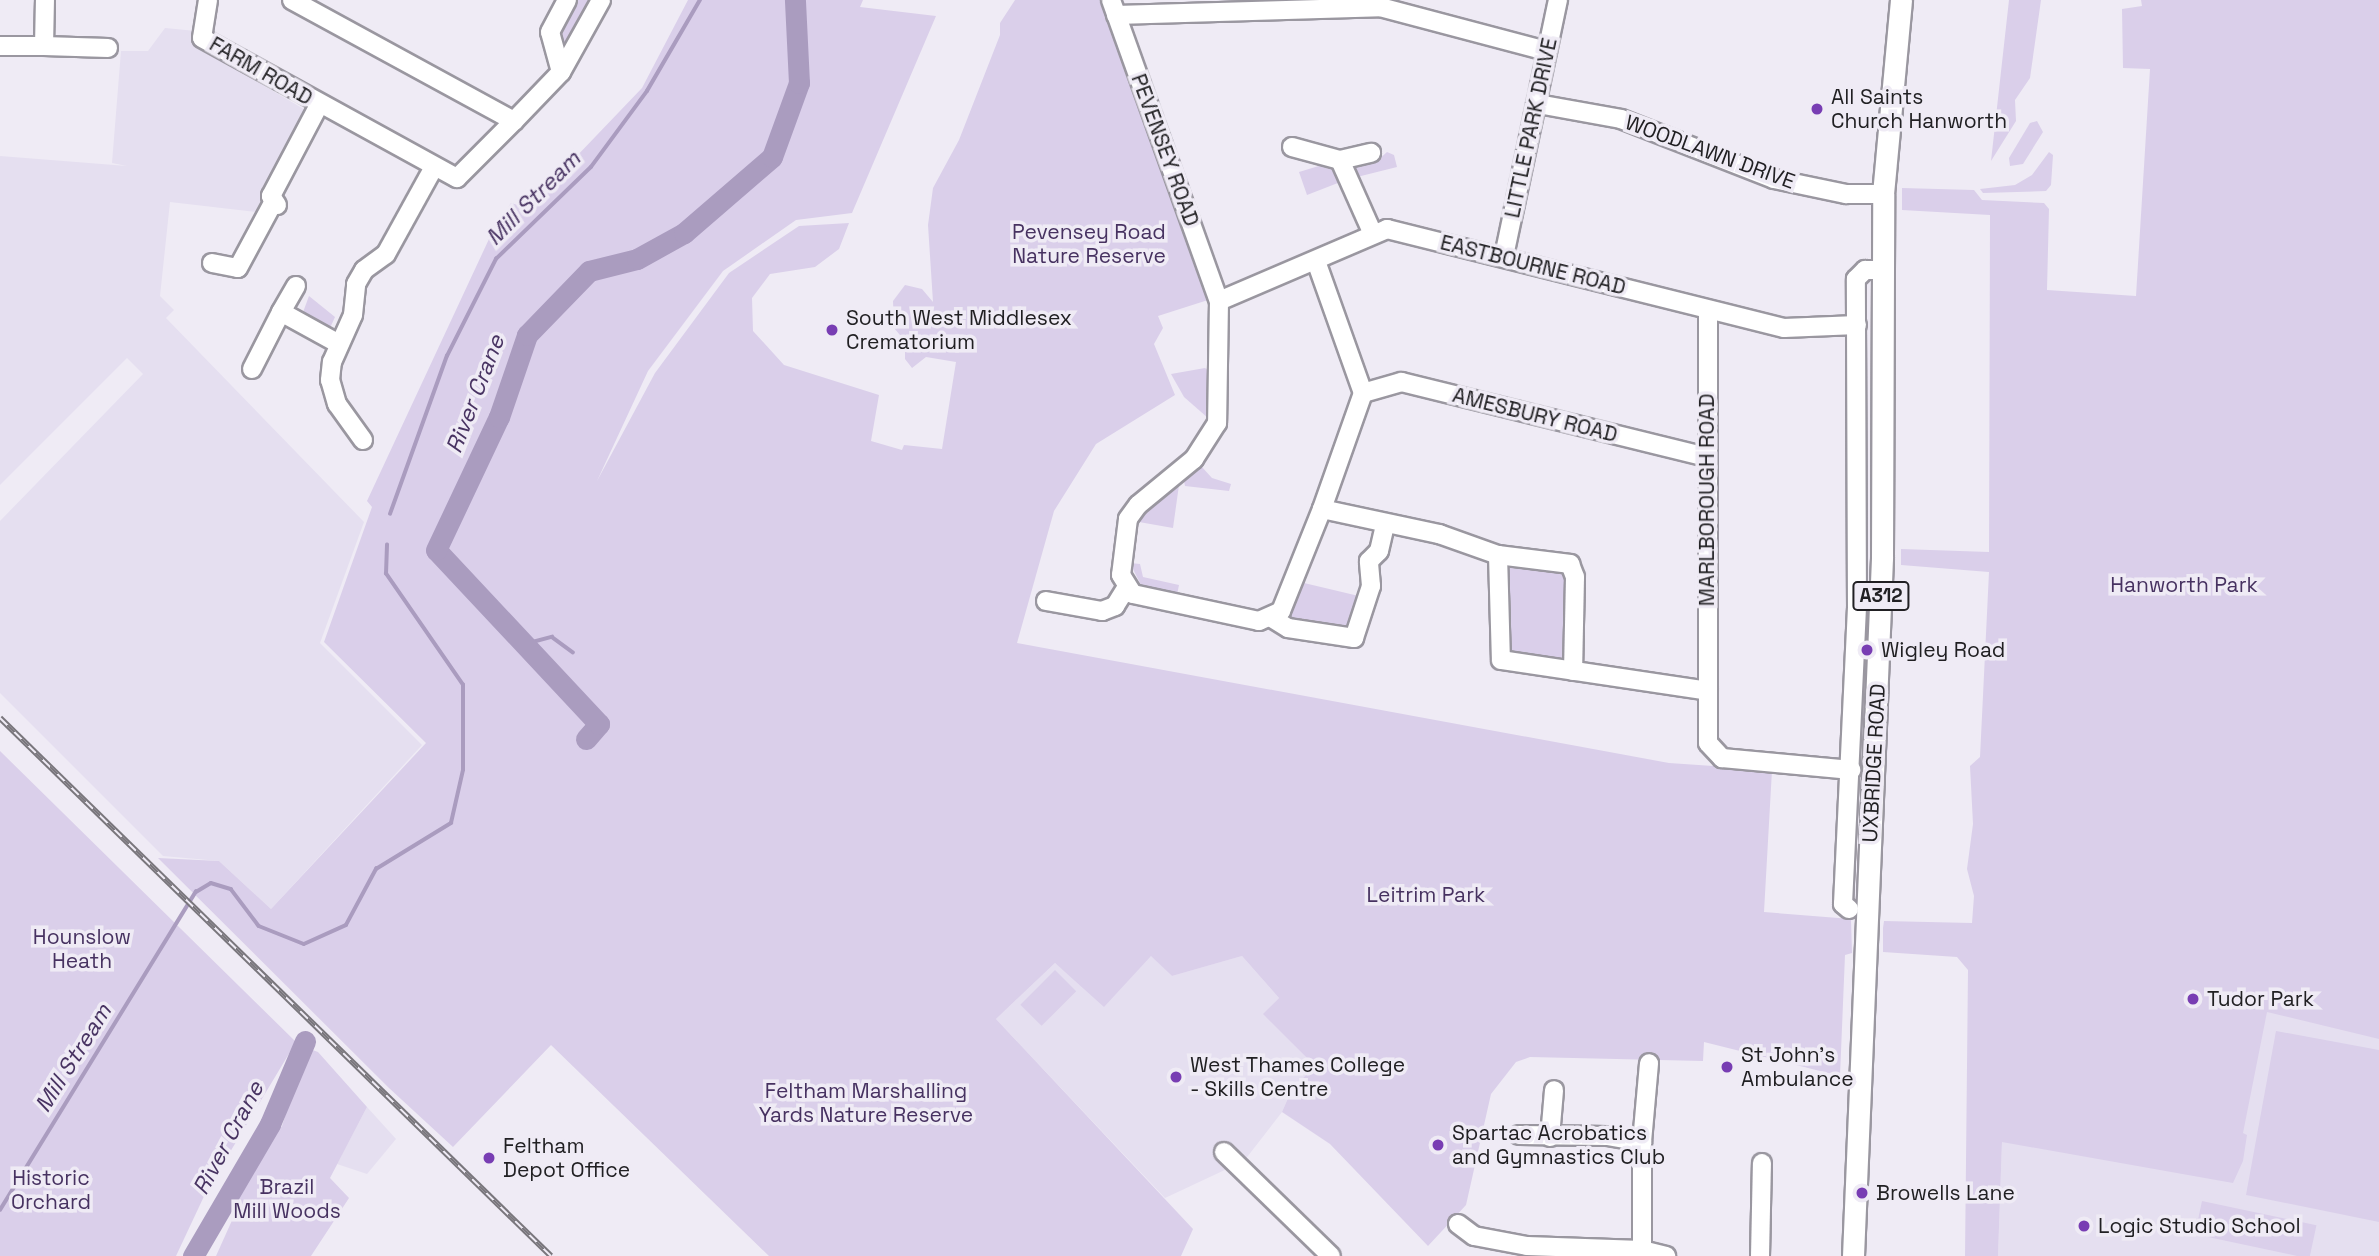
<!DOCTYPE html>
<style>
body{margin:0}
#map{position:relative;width:2379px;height:1256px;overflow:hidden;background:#efebf5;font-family:"Space Grotesk",sans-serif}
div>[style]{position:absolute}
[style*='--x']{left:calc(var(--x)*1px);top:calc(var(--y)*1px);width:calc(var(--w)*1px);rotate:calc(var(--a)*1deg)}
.built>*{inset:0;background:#e5dff0}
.green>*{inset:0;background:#dacfea;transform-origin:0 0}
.stream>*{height:3.5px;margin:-1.75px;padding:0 1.75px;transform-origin:1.75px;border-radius:1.75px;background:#aa9cbf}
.river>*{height:21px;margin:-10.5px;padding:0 10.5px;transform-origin:10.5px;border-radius:10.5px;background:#aa9cbf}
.roads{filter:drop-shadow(2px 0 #9a97a0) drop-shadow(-2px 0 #9a97a0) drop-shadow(0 2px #9a97a0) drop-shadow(0 -2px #9a97a0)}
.minor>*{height:18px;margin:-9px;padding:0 9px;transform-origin:9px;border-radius:9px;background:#fff}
.major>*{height:21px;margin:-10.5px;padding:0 10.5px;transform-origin:10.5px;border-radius:10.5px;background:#fff}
.rail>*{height:6px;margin-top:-3px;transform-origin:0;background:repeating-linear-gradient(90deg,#efebf5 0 10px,#79767c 0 20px);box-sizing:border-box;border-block:2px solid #79767c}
.dots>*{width:19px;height:19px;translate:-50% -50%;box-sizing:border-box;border:4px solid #efebf5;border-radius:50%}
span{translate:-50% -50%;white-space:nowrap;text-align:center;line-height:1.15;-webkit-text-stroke:7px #efebf5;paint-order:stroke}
.shield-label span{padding:2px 5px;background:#efebf5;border:2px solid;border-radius:5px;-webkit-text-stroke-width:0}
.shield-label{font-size:19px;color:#212023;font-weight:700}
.street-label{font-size:21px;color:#212023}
.poi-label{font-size:21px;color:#212023}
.left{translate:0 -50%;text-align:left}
.park-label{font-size:21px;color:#473261}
.water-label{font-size:23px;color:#483362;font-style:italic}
</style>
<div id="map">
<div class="built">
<div style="clip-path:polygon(165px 28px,196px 31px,195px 41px,210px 54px,307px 111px,257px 212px,170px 202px,160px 296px,174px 310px,166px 318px,364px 522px,320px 643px,422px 745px,271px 909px,219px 861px,163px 856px,0 693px,0 521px,143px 374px,127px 358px,0 485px,0 156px,127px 166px,112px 163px,121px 51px,148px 51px)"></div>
<div style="clip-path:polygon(2015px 768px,2379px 856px,2379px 1256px,1998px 1256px)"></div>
<div style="clip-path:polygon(1152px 956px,1172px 976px,1242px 956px,1279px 998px,1264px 1014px,1315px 1066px,1292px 1089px,1282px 1112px,1244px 1161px,1165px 1198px,996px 1019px,1055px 963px,1062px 969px)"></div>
<div style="clip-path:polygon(367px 1107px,396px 1139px,367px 1174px,337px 1164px)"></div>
</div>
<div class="green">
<div style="clip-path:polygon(574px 0,591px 0,562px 53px,556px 33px)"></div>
<div style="clip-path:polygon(688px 0,863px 0,860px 7px,936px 16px,852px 213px,796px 220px,723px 271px,648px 371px,597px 481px,655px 373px,729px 273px,799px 226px,849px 223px,839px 249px,815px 267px,770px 274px,752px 298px,753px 331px,784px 365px,879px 395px,871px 441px,902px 450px,904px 445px,942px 449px,956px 362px,926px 357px,912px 368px,905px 359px,905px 341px,894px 328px,893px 301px,905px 285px,922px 289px,933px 302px,928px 225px,933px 188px,959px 140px,1000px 35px,1000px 23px,1015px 0,1100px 0,1208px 300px,1158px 316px,1163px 328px,1154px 344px,1175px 395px,1096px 444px,1054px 511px,1017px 643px,1669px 763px,1772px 770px,1764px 912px,1851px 919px,1852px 953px,1845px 955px,1840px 1076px,1704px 1042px,1703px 1061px,1530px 1057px,1516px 1062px,1491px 1094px,1466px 1205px,1428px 1246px,1330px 1144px,1282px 1112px,1292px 1089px,1315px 1066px,1263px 1014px,1279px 998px,1242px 956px,1172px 976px,1151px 956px,1104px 1007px,1055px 963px,996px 1019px,1193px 1229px,1181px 1256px,769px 1256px,551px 1045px,453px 1147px,389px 1088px,158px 858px,219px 861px,271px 909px,426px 743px,324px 642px,372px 507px,367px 501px,496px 224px,511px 203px,527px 208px,642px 88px)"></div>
<div style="clip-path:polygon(2009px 0,2041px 0,2030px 78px,2015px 100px,2016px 121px,1991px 161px)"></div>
<div style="clip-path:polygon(2141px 0,2379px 0,2379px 1039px,2267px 1012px,2243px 1133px,2247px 1135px,2243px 1161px,2233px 1183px,2002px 1142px,1998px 1256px,1965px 1256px,1968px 970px,1957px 957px,1883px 952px,1883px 928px,1884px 921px,1972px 923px,1974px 896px,1967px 869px,1973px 824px,1970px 766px,1980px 757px,1989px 572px,1901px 565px,1901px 549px,1989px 552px,1990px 215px,1902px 210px,1902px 188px,1974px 190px,1982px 200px,2044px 203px,2049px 209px,2047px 290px,2136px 296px,2150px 69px,2123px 68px,2122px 9px,2142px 6px)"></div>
<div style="clip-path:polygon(2037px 121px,2043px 132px,2023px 164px,2010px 166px,2009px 158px,2030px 123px)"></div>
<div style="clip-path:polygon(1387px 152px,1394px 155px,1397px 167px,1353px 178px,1351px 169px,1356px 164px,1376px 162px)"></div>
<div style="clip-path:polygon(2049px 152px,2053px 155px,2051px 185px,2046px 191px,1983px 193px,1980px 189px,2015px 185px,2032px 175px)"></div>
<div style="clip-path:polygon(1332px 162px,1343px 181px,1307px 195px,1299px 172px)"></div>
<div style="clip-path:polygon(309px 296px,335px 317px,330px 328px,302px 315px)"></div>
<div style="clip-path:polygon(1205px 368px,1211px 372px,1212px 409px,1208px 418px,1184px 397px,1171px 374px)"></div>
<div style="clip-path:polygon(1201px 466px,1212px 478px,1231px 484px,1229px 491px,1185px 486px,1184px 481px)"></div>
<div style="clip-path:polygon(1179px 485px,1173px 528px,1139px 522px,1151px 507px)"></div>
<div style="clip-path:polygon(1130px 563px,1140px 564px,1143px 577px,1179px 585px,1177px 595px,1142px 587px)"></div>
<div style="clip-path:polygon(1512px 564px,1566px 572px,1567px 659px,1559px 665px,1509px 652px,1507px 566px)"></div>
<div style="clip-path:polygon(1304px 583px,1363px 597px,1355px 632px,1287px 619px)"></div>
<div style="clip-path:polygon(0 751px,296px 1042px,206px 1192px,176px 1256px,0 1256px)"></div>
<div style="left:1055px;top:970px;width:30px;height:49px;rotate:45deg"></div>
<div style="clip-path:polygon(2276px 1031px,2379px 1050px,2379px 1222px,2246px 1195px)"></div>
<div style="clip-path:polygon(307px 1048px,318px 1052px,367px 1107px,330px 1178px,349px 1198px,311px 1256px,216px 1256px,234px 1216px,236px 1187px,282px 1126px)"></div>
<div style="left:2202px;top:1201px;width:117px;height:34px;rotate:12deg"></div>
</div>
<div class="stream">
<div style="--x:390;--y:514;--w:168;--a:-70.2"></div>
<div style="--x:447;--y:356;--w:109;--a:-63.2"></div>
<div style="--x:496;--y:259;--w:132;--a:-44.1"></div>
<div style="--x:591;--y:167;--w:94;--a:-53.6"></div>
<div style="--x:647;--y:91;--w:105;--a:-59.8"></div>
<div style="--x:525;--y:644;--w:28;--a:-15"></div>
<div style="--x:552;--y:637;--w:26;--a:36"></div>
<div style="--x:0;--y:1210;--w:374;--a:-58.4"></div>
<div style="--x:196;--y:892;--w:17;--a:-31"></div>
<div style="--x:211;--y:883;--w:21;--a:17"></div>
<div style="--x:231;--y:889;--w:46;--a:52.9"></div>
<div style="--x:259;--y:926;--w:48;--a:21.8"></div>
<div style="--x:304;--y:944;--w:46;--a:-24.3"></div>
<div style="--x:346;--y:925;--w:64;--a:-61.8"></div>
<div style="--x:376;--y:869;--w:88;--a:-31.5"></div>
<div style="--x:451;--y:823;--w:54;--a:-77.2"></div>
<div style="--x:463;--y:770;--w:85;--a:-90"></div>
<div style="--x:463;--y:685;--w:135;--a:-124.7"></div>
<div style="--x:386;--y:574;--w:29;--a:-88"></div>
</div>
<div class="river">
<div style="--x:586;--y:739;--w:20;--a:-49"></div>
<div style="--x:599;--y:724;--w:238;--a:-133.1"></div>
<div style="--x:436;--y:550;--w:147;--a:-64.7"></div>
<div style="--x:499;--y:417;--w:87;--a:-71.1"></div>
<div style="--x:527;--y:335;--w:89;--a:-45.9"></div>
<div style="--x:589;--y:271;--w:49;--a:-14"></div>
<div style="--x:637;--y:259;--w:54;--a:-29"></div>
<div style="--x:684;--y:233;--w:116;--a:-40.8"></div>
<div style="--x:772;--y:157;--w:79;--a:-70"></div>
<div style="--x:799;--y:83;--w:83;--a:-92.8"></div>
<div style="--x:193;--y:1256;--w:153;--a:-59.7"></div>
<div style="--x:270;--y:1124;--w:90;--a:-67.1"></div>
</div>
<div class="roads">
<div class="minor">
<div style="--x:208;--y:0;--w:38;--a:99"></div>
<div style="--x:202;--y:38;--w:291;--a:28.8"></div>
<div style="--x:457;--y:178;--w:81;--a:-45"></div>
<div style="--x:292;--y:0;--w:253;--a:28.6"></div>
<div style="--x:514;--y:121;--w:68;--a:-46.2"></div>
<div style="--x:561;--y:72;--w:82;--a:-60.9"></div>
<div style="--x:1111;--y:0;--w:320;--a:70.3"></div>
<div style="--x:1219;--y:301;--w:122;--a:90.9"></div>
<div style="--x:1217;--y:423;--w:43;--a:122.6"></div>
<div style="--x:1194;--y:459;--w:72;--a:140.6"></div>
<div style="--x:1138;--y:505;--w:17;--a:126"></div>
<div style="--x:1128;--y:519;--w:56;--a:97.1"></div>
<div style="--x:1121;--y:575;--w:22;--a:58"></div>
<div style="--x:1133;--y:594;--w:129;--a:12.1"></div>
<div style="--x:1259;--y:621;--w:24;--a:-24"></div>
<div style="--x:1281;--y:611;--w:110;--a:-68.1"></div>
<div style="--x:1322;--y:509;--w:120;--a:12.1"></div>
<div style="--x:1439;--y:534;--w:63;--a:19.6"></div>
<div style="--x:1498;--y:555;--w:105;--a:88.4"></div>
<div style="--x:1501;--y:660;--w:209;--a:8.5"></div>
<div style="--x:1708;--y:691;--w:52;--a:90"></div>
<div style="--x:1708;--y:743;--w:21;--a:47"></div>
<div style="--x:1722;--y:758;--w:130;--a:5.3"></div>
<div style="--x:1116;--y:15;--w:264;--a:-1.7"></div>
<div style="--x:1380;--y:7;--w:173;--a:14.8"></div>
<div style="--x:0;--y:46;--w:44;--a:0"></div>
<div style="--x:44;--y:46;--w:46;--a:-88.8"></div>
<div style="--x:44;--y:46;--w:64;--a:1.8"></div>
<div style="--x:561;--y:72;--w:41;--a:-105.4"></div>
<div style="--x:550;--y:32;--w:36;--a:-62"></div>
<div style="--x:1538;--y:104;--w:84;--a:10.2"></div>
<div style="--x:1621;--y:119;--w:164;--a:21.4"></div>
<div style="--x:1774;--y:179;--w:74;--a:11.8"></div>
<div style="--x:1846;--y:194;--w:37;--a:0"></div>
<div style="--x:1292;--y:147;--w:50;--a:15.2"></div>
<div style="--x:1340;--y:160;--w:81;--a:66"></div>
<div style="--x:1340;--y:160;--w:32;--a:-13"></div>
<div style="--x:277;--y:205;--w:11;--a:-124"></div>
<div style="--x:271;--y:196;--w:103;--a:-62.2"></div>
<div style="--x:1504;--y:256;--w:262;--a:-78.1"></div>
<div style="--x:1316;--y:261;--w:140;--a:70.4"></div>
<div style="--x:1363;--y:393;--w:123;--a:109.5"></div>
<div style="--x:212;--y:263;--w:26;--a:11"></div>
<div style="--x:238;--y:268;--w:74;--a:-61.7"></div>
<div style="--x:296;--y:286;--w:30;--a:120"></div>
<div style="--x:281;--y:312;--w:66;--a:28.9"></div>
<div style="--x:1219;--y:301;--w:183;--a:-23.2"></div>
<div style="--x:1387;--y:229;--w:409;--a:14"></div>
<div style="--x:1784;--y:328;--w:73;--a:-2.4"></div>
<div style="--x:1708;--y:310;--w:381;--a:90"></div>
<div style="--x:252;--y:369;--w:64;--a:-63"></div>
<div style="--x:1363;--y:393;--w:40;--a:-16"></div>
<div style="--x:1401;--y:382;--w:314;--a:13.8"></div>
<div style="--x:363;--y:440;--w:44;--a:-125.8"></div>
<div style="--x:337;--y:404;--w:25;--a:-106"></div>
<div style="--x:330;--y:380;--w:18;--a:-84"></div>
<div style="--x:332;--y:362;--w:51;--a:-65.9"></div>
<div style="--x:353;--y:315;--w:31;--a:-84"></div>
<div style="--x:356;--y:284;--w:16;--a:-60"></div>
<div style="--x:364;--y:270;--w:27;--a:-36"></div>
<div style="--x:386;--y:254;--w:99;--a:-61.1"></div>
<div style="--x:1498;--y:555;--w:73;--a:7.1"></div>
<div style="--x:1570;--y:564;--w:14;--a:69"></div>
<div style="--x:1575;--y:577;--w:94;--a:91.2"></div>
<div style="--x:1046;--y:601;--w:57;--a:10.1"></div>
<div style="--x:1102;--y:611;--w:14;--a:-21"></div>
<div style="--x:1115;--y:606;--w:22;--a:-58"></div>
<div style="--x:1272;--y:618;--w:19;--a:32"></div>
<div style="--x:1288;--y:628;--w:67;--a:8.6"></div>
<div style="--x:1354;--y:638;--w:55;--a:-71.9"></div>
<div style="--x:1371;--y:586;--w:25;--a:-95"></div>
<div style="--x:1369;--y:561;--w:14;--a:-45"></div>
<div style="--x:1379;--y:551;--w:28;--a:-77"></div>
<div style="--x:1849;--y:909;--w:8;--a:-140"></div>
<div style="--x:1843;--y:904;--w:297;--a:-87.3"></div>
<div style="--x:1857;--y:607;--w:328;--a:-90.2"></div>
<div style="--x:1856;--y:279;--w:13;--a:-45"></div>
<div style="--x:1865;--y:270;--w:18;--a:0"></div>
<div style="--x:1519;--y:1135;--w:88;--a:0.7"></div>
<div style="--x:1607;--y:1136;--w:36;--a:10"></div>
<div style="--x:1550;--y:1137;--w:47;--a:-85.1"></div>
<div style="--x:1224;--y:1152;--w:149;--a:44.2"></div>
<div style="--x:1458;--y:1224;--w:20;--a:37"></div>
<div style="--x:1474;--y:1236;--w:54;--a:10.7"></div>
<div style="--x:1527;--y:1246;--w:115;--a:2"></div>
<div style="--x:1642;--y:1250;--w:25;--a:14"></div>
<div style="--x:1642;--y:1250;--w:108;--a:-90"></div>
<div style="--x:1642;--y:1142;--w:79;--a:-84.9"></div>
<div style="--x:1760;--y:1256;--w:93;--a:-88.8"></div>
</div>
<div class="major">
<div style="--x:1853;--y:1256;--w:700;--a:-87.62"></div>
<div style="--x:1882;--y:557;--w:363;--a:-89.8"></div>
<div style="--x:1883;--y:194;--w:195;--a:-84.7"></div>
</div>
</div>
<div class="rail">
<div style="--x:0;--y:718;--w:770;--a:44.32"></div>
</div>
<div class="dots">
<div style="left:1817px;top:109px;background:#783db3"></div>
<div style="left:832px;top:330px;background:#783db3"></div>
<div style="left:1867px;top:650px;background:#783db3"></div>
<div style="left:2193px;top:999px;background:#783db3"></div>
<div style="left:1727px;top:1067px;background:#783db3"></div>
<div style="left:1176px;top:1077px;background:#783db3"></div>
<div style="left:1438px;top:1145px;background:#783db3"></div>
<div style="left:489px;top:1158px;background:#783db3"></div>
<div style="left:1862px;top:1193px;background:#783db3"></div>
<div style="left:2084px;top:1226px;background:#783db3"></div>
</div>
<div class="shield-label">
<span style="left:1881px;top:596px">A312</span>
</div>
<div class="street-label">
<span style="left:261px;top:71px;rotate:30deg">FARM ROAD</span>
<span style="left:1531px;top:128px;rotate:-78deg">LITTLE PARK DRIVE</span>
<span style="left:1165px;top:150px;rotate:70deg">PEVENSEY ROAD</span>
<span style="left:1710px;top:152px;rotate:20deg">WOODLAWN DRIVE</span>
<span style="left:1533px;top:265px;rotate:14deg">EASTBOURNE ROAD</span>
<span style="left:1535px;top:415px;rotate:14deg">AMESBURY ROAD</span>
<span style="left:1707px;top:500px;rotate:-90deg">MARLBOROUGH ROAD</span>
<span style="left:1874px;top:763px;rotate:-87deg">UXBRIDGE ROAD</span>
</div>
<div class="poi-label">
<span class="left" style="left:1831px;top:109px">All Saints<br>Church Hanworth</span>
<span class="left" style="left:846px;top:330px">South West Middlesex<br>Crematorium</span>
<span class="left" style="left:1881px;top:650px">Wigley Road</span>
<span class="left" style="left:2207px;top:999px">Tudor Park</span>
<span class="left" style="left:1741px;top:1067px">St John's<br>Ambulance</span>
<span class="left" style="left:1190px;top:1077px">West Thames College<br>- Skills Centre</span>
<span class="left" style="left:1452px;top:1145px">Spartac Acrobatics<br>and Gymnastics Club</span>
<span class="left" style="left:503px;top:1158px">Feltham<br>Depot Office</span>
<span class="left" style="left:1876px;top:1193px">Browells Lane</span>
<span class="left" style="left:2098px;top:1226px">Logic Studio School</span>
</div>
<div class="park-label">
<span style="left:1089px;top:244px">Pevensey Road<br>Nature Reserve</span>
<span style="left:2184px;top:585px">Hanworth Park</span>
<span style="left:1426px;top:895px">Leitrim Park</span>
<span style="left:82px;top:949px">Hounslow<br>Heath</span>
<span style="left:866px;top:1103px">Feltham Marshalling<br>Yards Nature Reserve</span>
<span style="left:51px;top:1190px">Historic<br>Orchard</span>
<span style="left:287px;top:1199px">Brazil<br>Mill Woods</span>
</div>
<div class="water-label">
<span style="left:533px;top:198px;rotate:-45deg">Mill Stream</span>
<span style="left:475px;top:394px;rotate:-69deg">River Crane</span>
<span style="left:73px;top:1058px;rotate:-58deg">Mill Stream</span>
<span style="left:228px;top:1138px;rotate:-62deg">River Crane</span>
</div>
</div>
